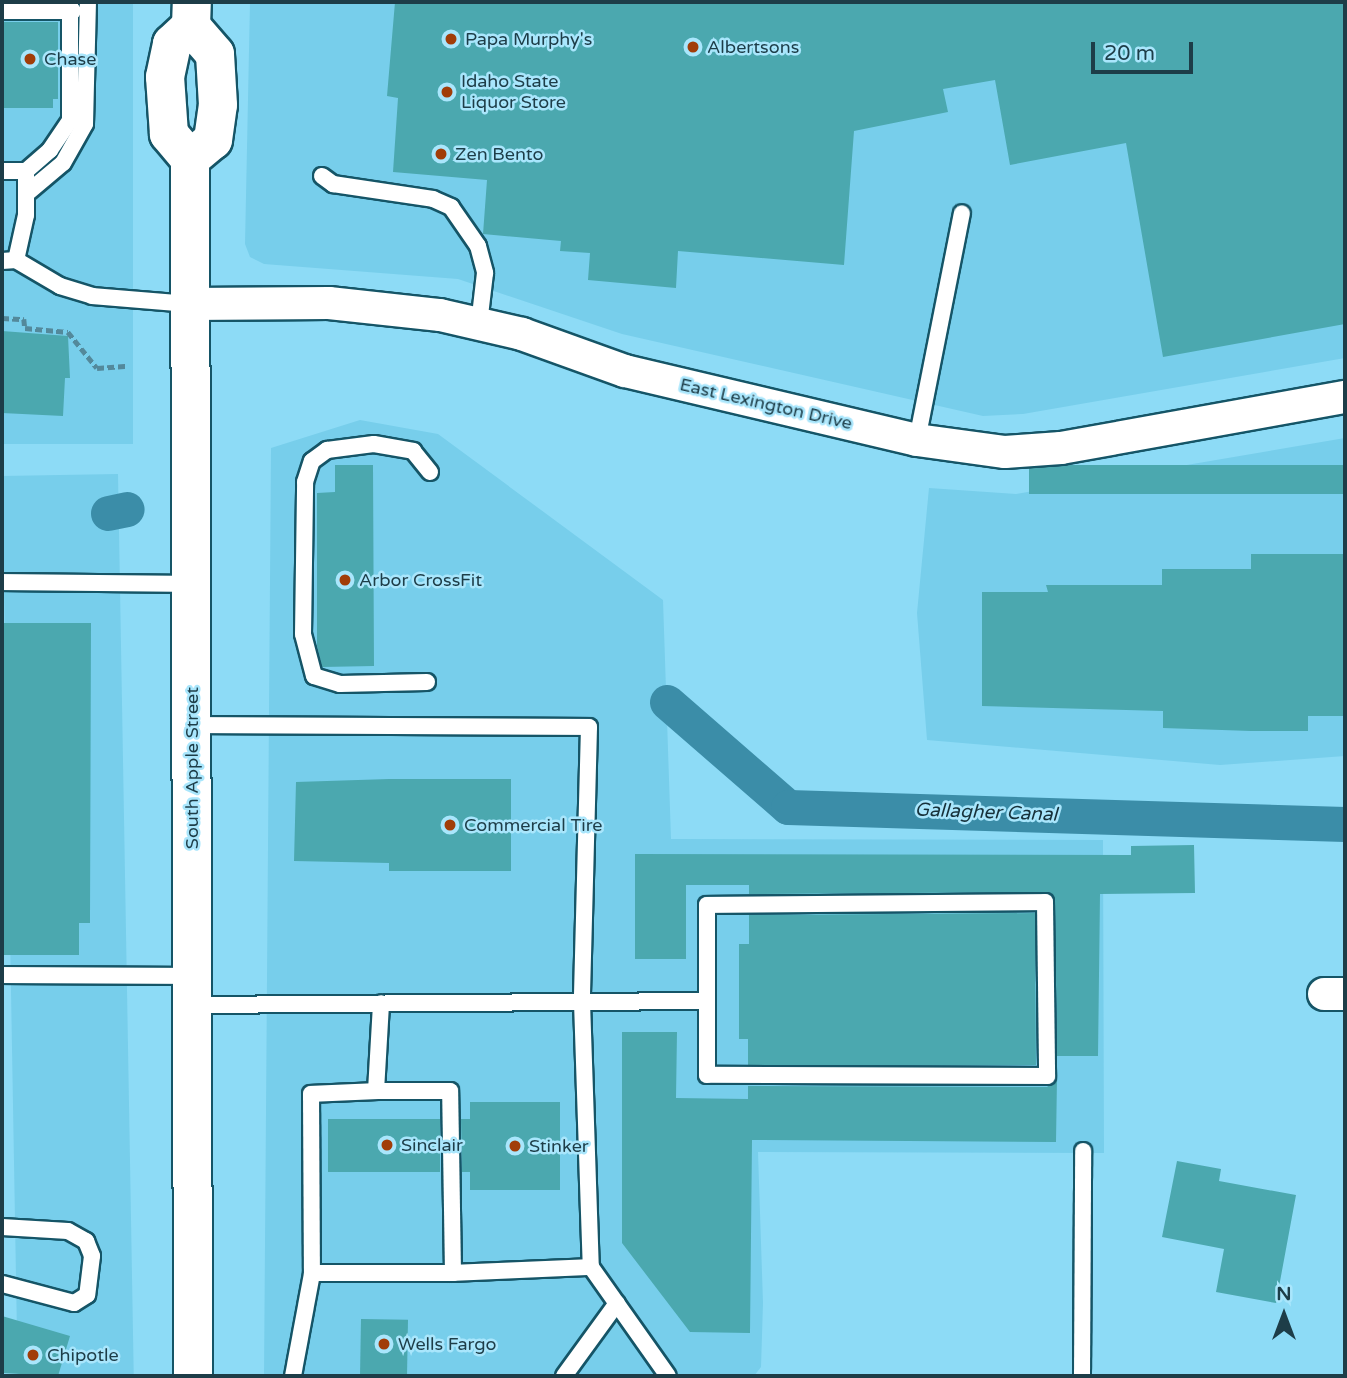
<!DOCTYPE html>
<style>
body{margin:0}
#map{position:relative;width:1347px;height:1378px;overflow:hidden;background:#8ddbf6;font-family:"Varela Round",sans-serif}
div>[style]{position:absolute}
[style*='--x']{left:calc(var(--x)*1px);top:calc(var(--y)*1px);width:calc(var(--w)*1px);rotate:calc(var(--a)*1deg)}
.built>*{inset:0;background:#77ceeb;transform-origin:0 0}
.canal>*{height:35px;margin:-17.5px;padding:0 17.5px;transform-origin:17.5px;border-radius:17.5px;background:#3b8da8}
.building>*{inset:0;background:#4ba8af;transform-origin:0 0}
.path>*{height:4.5px;margin-top:-2.25px;transform-origin:0;background:repeating-linear-gradient(90deg,#53899b 0 7px,transparent 0 10.5px)}
.roads{filter:drop-shadow(2px 0 #155567) drop-shadow(-2px 0 #155567) drop-shadow(0 2px #155567) drop-shadow(0 -2px #155567)}
.lane>*{height:16px;margin:-8px;padding:0 8px;transform-origin:8px;border-radius:8px;background:#fff}
.street>*{height:32px;margin:-16px;padding:0 16px;transform-origin:16px;border-radius:16px;background:#fff}
.secondary>*{height:38px;margin:-19px;padding:0 19px;transform-origin:19px;border-radius:19px;background:#fff}
.dots>*{width:19px;height:19px;translate:-50% -50%;box-sizing:border-box;border:4px solid #a9e6fc;border-radius:50%}
span{translate:-50% -50%;white-space:nowrap;text-align:center;line-height:1.15;-webkit-text-stroke:5px #a9e6fc;paint-order:stroke}
.poi-label{font-size:18px;color:#1d3d48}
.left{translate:0 -50%;text-align:left}
.street-label{font-size:18px;color:#1d3d48}
.water-label{font-size:19px;color:#17313a;font-style:italic}
.frame{position:absolute;inset:0;border:4px solid #1d3d48;pointer-events:none}
.north{position:absolute;left:1249px;top:1280px;width:70px;height:70px;-webkit-text-stroke:5px #a9e6fc;paint-order:stroke;rotate:0deg;font-size:19px;font-weight:700;line-height:28px;text-align:center;color:#1d3d48}
.north::after{content:'';display:block;margin:auto;width:24px;height:32px;background:#1d3d48;clip-path:polygon(50% 0,100% 100%,50% 72%,0 100%)}
.scale{position:absolute;left:1091px;top:42px;width:102px;height:32px;box-sizing:border-box;border:4px solid #1d3d48;border-top:0;padding-left:9px;font-size:21px;line-height:24px;white-space:nowrap;color:#1d3d48;-webkit-text-stroke:5px #a9e6fc;paint-order:stroke}
</style>
<div id="map">
<div class="built">
<div style="left:2px;top:2px;width:131px;height:442px"></div>
<div style="clip-path:polygon(250px 2px,1345px 2px,1345px 358px,1023px 414px,983px 416px,622px 334px,458px 279px,264px 264px,250px 257px,245px 244px)"></div>
<div style="clip-path:polygon(360px 420px,438px 434px,663px 600px,671px 839px,1103px 840px,1104px 1153px,758px 1152px,763px 1303px,761px 1367px,754px 1376px,264px 1376px,271px 448px)"></div>
<div style="clip-path:polygon(1345px 438px,1345px 756px,1220px 765px,927px 740px,917px 613px,929px 488px,1016px 494px)"></div>
<div style="left:118px;top:474px;width:902px;height:116px;rotate:89deg"></div>
</div>
<div class="canal">
<div style="--x:108;--y:513;--w:19;--a:-12"></div>
<div style="--x:667;--y:702;--w:160;--a:41"></div>
<div style="--x:788;--y:807;--w:557;--a:1.75"></div>
</div>
<div class="building">
<div style="clip-path:polygon(395px 2px,1345px 2px,1345px 324px,1163px 357px,1126px 143px,1010px 165px,995px 80px,943px 89px,948px 112px,854px 131px,844px 265px,678px 251px,676px 288px,588px 280px,590px 253px,560px 251px,561px 241px,483px 234px,487px 180px,393px 172px,398px 98px,387px 96px)"></div>
<div style="clip-path:polygon(2px 22px,58px 22px,58px 99px,53px 99px,53px 108px,2px 108px)"></div>
<div style="clip-path:polygon(2px 331px,68px 336px,70px 378px,65px 378px,63px 416px,2px 413px)"></div>
<div style="clip-path:polygon(335px 465px,373px 465px,374px 666px,322px 667px,317px 646px,317px 493px,335px 492px)"></div>
<div style="left:1345px;top:465px;width:29px;height:316px;rotate:90deg"></div>
<div style="clip-path:polygon(1251px 554px,1345px 554px,1345px 716px,1308px 716px,1308px 731px,1251px 731px,1163px 728px,1163px 711px,982px 706px,982px 592px,1048px 592px,1046px 585px,1162px 585px,1162px 569px,1251px 569px)"></div>
<div style="clip-path:polygon(2px 623px,91px 623px,90px 923px,79px 923px,79px 955px,2px 955px)"></div>
<div style="clip-path:polygon(389px 779px,511px 779px,511px 871px,389px 871px,389px 863px,294px 861px,296px 782px)"></div>
<div style="clip-path:polygon(1194px 845px,1195px 893px,1100px 894px,1098px 1056px,1057px 1056px,1055px 902px,1046px 892px,749px 894px,749px 885px,686px 885px,686px 959px,635px 959px,635px 854px,1131px 855px,1131px 846px)"></div>
<div style="clip-path:polygon(1035px 913px,1036px 1065px,748px 1065px,748px 1039px,739px 1039px,739px 944px,749px 944px,749px 915px)"></div>
<div style="clip-path:polygon(622px 1032px,677px 1032px,676px 1098px,748px 1099px,748px 1086px,1047px 1087px,1057px 1078px,1056px 1142px,752px 1140px,750px 1333px,690px 1332px,622px 1243px)"></div>
<div style="clip-path:polygon(470px 1102px,560px 1102px,560px 1190px,470px 1190px,470px 1172px,462px 1172px,461px 1119px,470px 1119px)"></div>
<div style="left:328px;top:1119px;width:112px;height:53px"></div>
<div style="clip-path:polygon(1177px 1161px,1221px 1169px,1219px 1181px,1296px 1195px,1276px 1303px,1216px 1292px,1224px 1249px,1162px 1237px)"></div>
<div style="clip-path:polygon(2px 1316px,70px 1336px,58px 1376px,2px 1373px)"></div>
<div style="left:361px;top:1319px;width:47px;height:57px;rotate:1deg"></div>
</div>
<div class="path">
<div style="--x:2;--y:318;--w:22;--a:3"></div>
<div style="--x:24;--y:319;--w:9;--a:84"></div>
<div style="--x:25;--y:328;--w:43;--a:5.3"></div>
<div style="--x:68;--y:332;--w:46;--a:51.1"></div>
<div style="--x:97;--y:368;--w:31;--a:-4"></div>
</div>
<div class="roads">
<div class="lane">
<div style="--x:2;--y:11;--w:71;--a:0"></div>
<div style="--x:2;--y:171;--w:24;--a:0"></div>
<div style="--x:26;--y:171;--w:44;--a:90"></div>
<div style="--x:26;--y:215;--w:46;--a:102.5"></div>
<div style="--x:26;--y:171;--w:32;--a:-41"></div>
<div style="--x:50;--y:150;--w:36;--a:-56"></div>
<div style="--x:70;--y:120;--w:118;--a:-90"></div>
<div style="--x:322;--y:176;--w:14;--a:36"></div>
<div style="--x:333;--y:184;--w:101;--a:8.5"></div>
<div style="--x:433;--y:199;--w:20;--a:24"></div>
<div style="--x:451;--y:207;--w:47;--a:55.3"></div>
<div style="--x:478;--y:246;--w:28;--a:75"></div>
<div style="--x:485;--y:273;--w:51;--a:96.7"></div>
<div style="--x:26;--y:194;--w:48;--a:-40"></div>
<div style="--x:63;--y:163;--w:45;--a:-60.6"></div>
<div style="--x:85;--y:124;--w:122;--a:-88.6"></div>
<div style="--x:2;--y:261;--w:14;--a:-4"></div>
<div style="--x:16;--y:260;--w:51;--a:30.6"></div>
<div style="--x:60;--y:286;--w:34;--a:17"></div>
<div style="--x:92;--y:296;--w:97;--a:4.7"></div>
<div style="--x:917;--y:440;--w:231;--a:-78.8"></div>
<div style="--x:2;--y:582;--w:189;--a:0.6"></div>
<div style="--x:427;--y:682;--w:87;--a:178.7"></div>
<div style="--x:340;--y:684;--w:27;--a:-163"></div>
<div style="--x:314;--y:676;--w:43;--a:-104.7"></div>
<div style="--x:303;--y:634;--w:152;--a:-89.2"></div>
<div style="--x:305;--y:482;--w:22;--a:-72"></div>
<div style="--x:312;--y:461;--w:19;--a:-36"></div>
<div style="--x:327;--y:450;--w:47;--a:-7.3"></div>
<div style="--x:374;--y:444;--w:40;--a:10"></div>
<div style="--x:413;--y:451;--w:27;--a:51"></div>
<div style="--x:192;--y:725;--w:397;--a:0.3"></div>
<div style="--x:589;--y:727;--w:275;--a:91.5"></div>
<div style="--x:582;--y:1002;--w:265;--a:88.1"></div>
<div style="--x:591;--y:1267;--w:133;--a:54.8"></div>
<div style="--x:1045;--y:902;--w:174;--a:89.3"></div>
<div style="--x:1047;--y:1076;--w:340;--a:-179.8"></div>
<div style="--x:707;--y:1075;--w:170;--a:-90"></div>
<div style="--x:707;--y:905;--w:338;--a:-0.5"></div>
<div style="--x:2;--y:975;--w:192;--a:0.3"></div>
<div style="--x:194;--y:1005;--w:512;--a:-0.45"></div>
<div style="--x:376;--y:1091;--w:65;--a:177.4"></div>
<div style="--x:311;--y:1094;--w:179;--a:89.7"></div>
<div style="--x:312;--y:1273;--w:141;--a:0"></div>
<div style="--x:453;--y:1273;--w:182;--a:-90.9"></div>
<div style="--x:450;--y:1091;--w:74;--a:180"></div>
<div style="--x:376;--y:1091;--w:88;--a:-86.7"></div>
<div style="--x:2;--y:1227;--w:66;--a:3.5"></div>
<div style="--x:68;--y:1231;--w:21;--a:29"></div>
<div style="--x:86;--y:1241;--w:16;--a:68"></div>
<div style="--x:92;--y:1256;--w:39;--a:97"></div>
<div style="--x:87;--y:1295;--w:15;--a:148"></div>
<div style="--x:74;--y:1303;--w:74;--a:-165.2"></div>
<div style="--x:453;--y:1273;--w:138;--a:-2.5"></div>
<div style="--x:293;--y:1376;--w:105;--a:-79.5"></div>
<div style="--x:564;--y:1376;--w:90;--a:-54"></div>
<div style="--x:1082;--y:1376;--w:225;--a:-89.7"></div>
</div>
<div class="street">
<div style="--x:189;--y:304;--w:140;--a:-0.4"></div>
<div style="--x:329;--y:303;--w:112;--a:6.2"></div>
<div style="--x:440;--y:315;--w:84;--a:13"></div>
<div style="--x:522;--y:334;--w:109;--a:19.8"></div>
<div style="--x:625;--y:371;--w:300;--a:13.3"></div>
<div style="--x:917;--y:440;--w:89;--a:7.8"></div>
<div style="--x:1005;--y:452;--w:56;--a:-4.1"></div>
<div style="--x:1061;--y:448;--w:289;--a:-10.2"></div>
<div style="--x:1324;--y:994;--w:21;--a:0"></div>
</div>
<div class="secondary">
<div style="--x:190;--y:159;--w:1217;--a:89.86"></div>
<div style="--x:190;--y:159;--w:30;--a:-40"></div>
<div style="--x:213;--y:140;--w:35;--a:-82"></div>
<div style="--x:218;--y:105;--w:51;--a:-93.4"></div>
<div style="--x:215;--y:54;--w:37;--a:-131"></div>
<div style="--x:191;--y:26;--w:24;--a:-88"></div>
<div style="--x:190;--y:159;--w:33;--a:-130"></div>
<div style="--x:169;--y:134;--w:57;--a:-94"></div>
<div style="--x:165;--y:77;--w:34;--a:-78"></div>
<div style="--x:172;--y:44;--w:26;--a:-43"></div>
</div>
</div>
<div class="dots">
<div style="left:451px;top:39px;background:#a13d09"></div>
<div style="left:693px;top:47px;background:#a13d09"></div>
<div style="left:30px;top:59px;background:#a13d09"></div>
<div style="left:447px;top:92px;background:#a13d09"></div>
<div style="left:441px;top:154px;background:#a13d09"></div>
<div style="left:345px;top:580px;background:#a13d09"></div>
<div style="left:450px;top:825px;background:#a13d09"></div>
<div style="left:387px;top:1145px;background:#a13d09"></div>
<div style="left:515px;top:1146px;background:#a13d09"></div>
<div style="left:384px;top:1344px;background:#a13d09"></div>
<div style="left:33px;top:1355px;background:#a13d09"></div>
</div>
<div class="poi-label">
<span class="left" style="left:465px;top:39px">Papa Murphy's</span>
<span class="left" style="left:707px;top:47px">Albertsons</span>
<span class="left" style="left:44px;top:59px">Chase</span>
<span class="left" style="left:461px;top:92px">Idaho State<br>Liquor Store</span>
<span class="left" style="left:455px;top:154px">Zen Bento</span>
<span class="left" style="left:359px;top:580px">Arbor CrossFit</span>
<span class="left" style="left:464px;top:825px">Commercial Tire</span>
<span class="left" style="left:401px;top:1145px">Sinclair</span>
<span class="left" style="left:529px;top:1146px">Stinker</span>
<span class="left" style="left:398px;top:1344px">Wells Fargo</span>
<span class="left" style="left:47px;top:1355px">Chipotle</span>
</div>
<div class="street-label">
<span style="left:766px;top:404px;rotate:13deg">East Lexington Drive</span>
<span style="left:192px;top:768px;rotate:-90deg">South Apple Street</span>
</div>
<div class="water-label">
<span style="left:986px;top:813px;rotate:2deg">Gallagher Canal</span>
</div>
<div class="frame"></div>
<div class="north">N</div>
<div class="scale">20 m</div>
</div>
